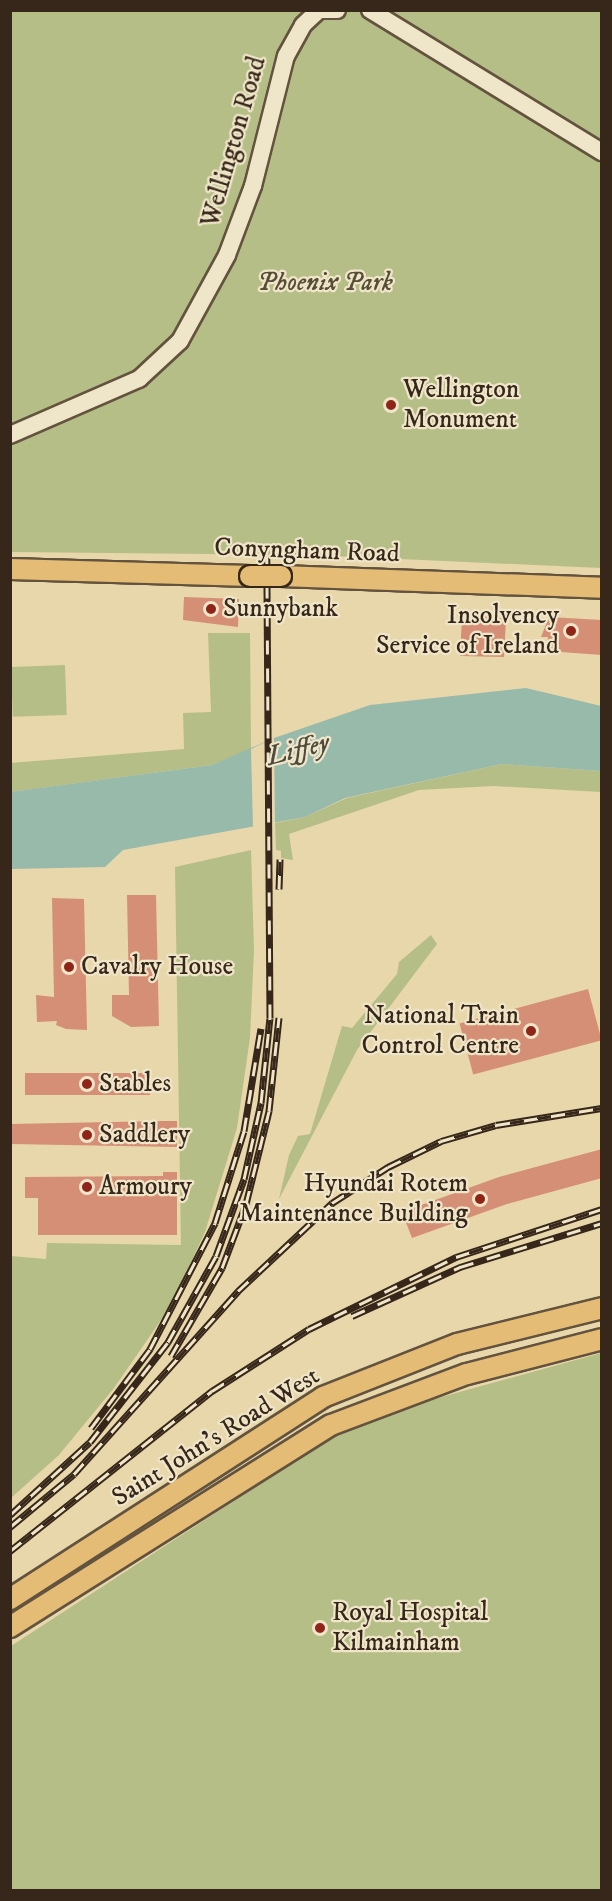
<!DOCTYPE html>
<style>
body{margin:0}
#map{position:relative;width:612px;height:1901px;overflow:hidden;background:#e7d7ab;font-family:"IM FELL DW Pica",serif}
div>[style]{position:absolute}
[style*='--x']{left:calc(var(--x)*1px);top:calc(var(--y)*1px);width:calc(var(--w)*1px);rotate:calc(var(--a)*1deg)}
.green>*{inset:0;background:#b6be88;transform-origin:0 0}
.water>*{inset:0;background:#97baaa}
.pier>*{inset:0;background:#e7d7ab}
.building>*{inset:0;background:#d58f77;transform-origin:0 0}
.roads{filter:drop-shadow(2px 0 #63533e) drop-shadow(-2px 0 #63533e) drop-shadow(0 2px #63533e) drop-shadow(0 -2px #63533e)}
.minor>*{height:16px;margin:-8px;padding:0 8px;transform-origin:8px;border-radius:8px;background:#efe5c8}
.major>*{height:20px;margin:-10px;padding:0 10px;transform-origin:10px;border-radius:10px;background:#e4bc76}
.rail>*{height:7px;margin-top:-3.5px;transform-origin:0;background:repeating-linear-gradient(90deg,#efe5c8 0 14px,#37271a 0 28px);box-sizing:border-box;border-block:2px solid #37271a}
.bridges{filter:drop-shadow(2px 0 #37271a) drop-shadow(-2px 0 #37271a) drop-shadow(0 2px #37271a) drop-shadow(0 -2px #37271a)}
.major-bridge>*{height:20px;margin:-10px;padding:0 10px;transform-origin:10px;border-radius:10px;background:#e4bc76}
.dots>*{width:16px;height:16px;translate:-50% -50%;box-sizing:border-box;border:3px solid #efe5c8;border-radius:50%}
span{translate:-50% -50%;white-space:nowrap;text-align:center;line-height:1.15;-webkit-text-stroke:4.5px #efe5c8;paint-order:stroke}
.street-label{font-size:26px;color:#37271a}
.park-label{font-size:26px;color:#574d36;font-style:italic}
.poi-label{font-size:26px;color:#37271a}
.left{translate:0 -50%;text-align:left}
.right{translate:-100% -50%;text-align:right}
.water-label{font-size:27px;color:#4f4c3e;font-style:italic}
.frame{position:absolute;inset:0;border:12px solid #37271a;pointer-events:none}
</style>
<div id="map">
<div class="green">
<div style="clip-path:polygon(11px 11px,601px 11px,601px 568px,311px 555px,11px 552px)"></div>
<div style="clip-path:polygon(208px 633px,250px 633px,251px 749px,212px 765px,11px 792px,10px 763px,184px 749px,183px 713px,211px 712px)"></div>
<div style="left:65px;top:665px;width:50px;height:54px;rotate:88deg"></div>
<div style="clip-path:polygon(502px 764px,601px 771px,601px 792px,494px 786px,419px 790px,289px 834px,293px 860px,281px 858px,281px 851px,276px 850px,275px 823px,305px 817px,347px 798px)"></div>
<div style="clip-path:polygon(251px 850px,254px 950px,250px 1038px,237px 1128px,205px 1232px,170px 1307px,114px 1388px,59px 1455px,11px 1498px,11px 1256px,46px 1259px,47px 1243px,181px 1245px,175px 867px)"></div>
<div style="clip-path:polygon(431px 935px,437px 944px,357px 1050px,279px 1199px,289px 1155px,298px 1136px,310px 1134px,342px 1026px,352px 1028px,397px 974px,399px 962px)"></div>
<div style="clip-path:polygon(601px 1353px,601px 1890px,11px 1890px,11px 1646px,340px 1432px,409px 1406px)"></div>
</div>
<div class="water">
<div style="clip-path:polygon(526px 688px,601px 706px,601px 771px,502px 764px,345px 798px,305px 817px,123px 850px,105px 867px,11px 869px,10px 792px,212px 765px,274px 738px,370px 705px)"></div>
</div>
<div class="pier">
<div style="clip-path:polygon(274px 738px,275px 823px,253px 828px,251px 749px)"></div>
</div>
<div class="building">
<div style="clip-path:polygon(184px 597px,239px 599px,238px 627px,183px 620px)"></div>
<div style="clip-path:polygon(466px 614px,506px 619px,504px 657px,460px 656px,462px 617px)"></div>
<div style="clip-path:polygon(549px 617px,602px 620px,602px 655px,547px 651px,548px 637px,541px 637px)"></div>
<div style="clip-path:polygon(127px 895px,156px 895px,159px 1026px,131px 1027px,112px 1016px,112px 995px,129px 995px)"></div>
<div style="clip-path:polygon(52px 898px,84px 899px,87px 1030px,66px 1029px,56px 1025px,57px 1021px,37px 1022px,36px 995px,54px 997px)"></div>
<div style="left:588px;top:989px;width:53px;height:133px;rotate:75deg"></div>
<div style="left:25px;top:1073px;width:125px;height:22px"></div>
<div style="clip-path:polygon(162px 1121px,177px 1121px,177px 1147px,10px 1144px,10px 1124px)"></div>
<div style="clip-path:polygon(602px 1149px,602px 1178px,507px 1204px,412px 1238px,402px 1212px,499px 1177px)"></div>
<div style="clip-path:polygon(163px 1172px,177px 1172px,177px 1235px,38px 1235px,38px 1198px,25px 1198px,25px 1177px,163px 1176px)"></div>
</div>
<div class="roads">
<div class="minor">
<div style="--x:317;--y:10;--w:20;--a:0"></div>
<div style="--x:370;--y:10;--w:272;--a:31.5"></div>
<div style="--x:10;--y:435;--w:141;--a:-23.5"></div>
<div style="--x:139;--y:379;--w:56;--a:-42.8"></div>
<div style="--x:180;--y:341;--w:98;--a:-61.3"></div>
<div style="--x:227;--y:255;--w:74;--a:-69.4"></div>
<div style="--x:253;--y:186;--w:134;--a:-75.8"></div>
<div style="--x:286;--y:56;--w:35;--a:-61"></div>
<div style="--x:303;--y:25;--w:21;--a:-43"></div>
</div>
<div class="major">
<div style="--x:10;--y:569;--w:240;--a:1.7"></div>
<div style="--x:281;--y:576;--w:321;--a:2.1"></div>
<div style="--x:10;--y:1599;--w:373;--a:-32.8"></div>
<div style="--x:323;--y:1397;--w:144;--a:-21.6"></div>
<div style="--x:457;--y:1344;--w:149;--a:-13.9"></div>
<div style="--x:10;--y:1627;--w:379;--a:-32.2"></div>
<div style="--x:331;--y:1425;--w:145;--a:-20.6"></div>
<div style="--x:467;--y:1374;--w:139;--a:-14.5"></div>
</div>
</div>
<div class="rail">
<div style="--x:279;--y:889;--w:30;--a:-88"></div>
<div style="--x:352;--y:1316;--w:119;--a:-24.4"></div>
<div style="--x:460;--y:1267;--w:149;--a:-17.2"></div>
<div style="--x:171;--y:1356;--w:102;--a:-59.9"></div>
<div style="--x:222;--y:1268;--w:68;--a:-69.4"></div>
<div style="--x:246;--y:1204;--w:96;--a:-76.1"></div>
<div style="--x:269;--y:1111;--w:94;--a:-83.9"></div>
<div style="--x:91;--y:1428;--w:99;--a:-53.2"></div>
<div style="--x:150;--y:1349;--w:142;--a:-62.7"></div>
<div style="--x:215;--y:1223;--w:96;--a:-72.5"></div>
<div style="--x:244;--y:1131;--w:104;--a:-80.6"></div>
<div style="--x:10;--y:1515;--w:108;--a:-42.4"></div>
<div style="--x:90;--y:1442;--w:127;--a:-52"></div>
<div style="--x:168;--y:1342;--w:98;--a:-60.8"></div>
<div style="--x:216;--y:1256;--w:82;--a:-70"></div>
<div style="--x:244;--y:1179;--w:78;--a:-77.4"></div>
<div style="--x:261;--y:1103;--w:85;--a:-84"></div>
<div style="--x:270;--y:1018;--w:461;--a:-90.4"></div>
<div style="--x:10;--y:1527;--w:83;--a:-39.6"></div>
<div style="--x:74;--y:1474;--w:246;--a:-48.1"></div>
<div style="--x:238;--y:1291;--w:129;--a:-43.1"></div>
<div style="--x:332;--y:1203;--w:67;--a:-32.7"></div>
<div style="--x:388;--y:1167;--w:59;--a:-26.1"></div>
<div style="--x:441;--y:1141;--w:57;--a:-16.2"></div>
<div style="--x:496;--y:1125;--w:107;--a:-9.1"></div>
<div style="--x:10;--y:1551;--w:258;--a:-38.4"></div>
<div style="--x:212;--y:1391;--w:115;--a:-32.6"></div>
<div style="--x:309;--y:1329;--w:164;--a:-26.1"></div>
<div style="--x:456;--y:1257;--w:154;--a:-18.2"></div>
</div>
<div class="bridges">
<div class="major-bridge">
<div style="--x:250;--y:576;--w:31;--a:0"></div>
</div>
</div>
<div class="dots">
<div style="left:391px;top:405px;background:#8f2418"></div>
<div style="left:211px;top:609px;background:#8f2418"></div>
<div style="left:571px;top:631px;background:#8f2418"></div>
<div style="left:69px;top:967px;background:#8f2418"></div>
<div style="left:531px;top:1031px;background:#8f2418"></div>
<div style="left:87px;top:1084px;background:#8f2418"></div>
<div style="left:87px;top:1135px;background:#8f2418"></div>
<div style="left:87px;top:1187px;background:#8f2418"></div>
<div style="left:480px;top:1199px;background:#8f2418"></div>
<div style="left:320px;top:1628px;background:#8f2418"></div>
</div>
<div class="street-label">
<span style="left:234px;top:142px;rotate:-74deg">Wellington Road</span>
<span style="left:307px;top:551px;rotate:2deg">Conyngham Road</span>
<span style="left:216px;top:1437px;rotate:-32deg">Saint John's Road West</span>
</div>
<div class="park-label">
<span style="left:325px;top:283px">Phoenix Park</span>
</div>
<div class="poi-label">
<span class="left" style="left:403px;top:405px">Wellington<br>Monument</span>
<span class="left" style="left:223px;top:609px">Sunnybank</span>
<span class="right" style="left:559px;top:631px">Insolvency<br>Service of Ireland</span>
<span class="left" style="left:81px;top:967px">Cavalry House</span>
<span class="right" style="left:519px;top:1031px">National Train<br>Control Centre</span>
<span class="left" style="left:99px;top:1084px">Stables</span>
<span class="left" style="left:99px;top:1135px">Saddlery</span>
<span class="right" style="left:468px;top:1199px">Hyundai Rotem<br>Maintenance Building</span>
<span class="left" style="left:99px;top:1187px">Armoury</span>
<span class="left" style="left:332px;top:1628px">Royal Hospital<br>Kilmainham</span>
</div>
<div class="water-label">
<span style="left:298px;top:750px;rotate:-14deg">Liffey</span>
</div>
<div class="frame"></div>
</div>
